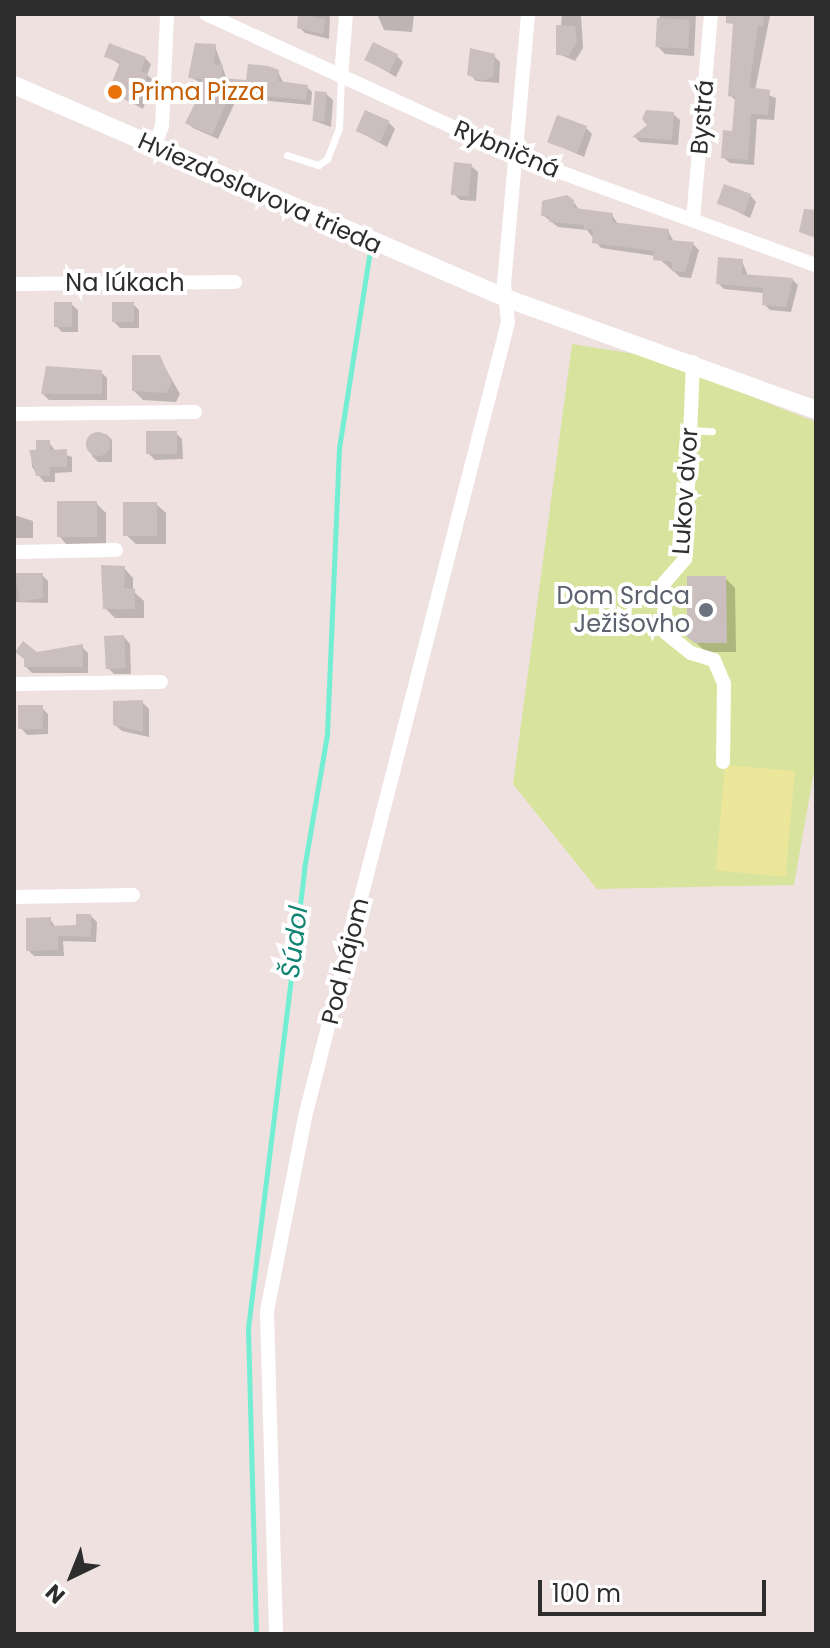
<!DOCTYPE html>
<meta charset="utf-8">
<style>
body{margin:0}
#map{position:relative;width:830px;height:1648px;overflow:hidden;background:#eee1e0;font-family:Poppins,sans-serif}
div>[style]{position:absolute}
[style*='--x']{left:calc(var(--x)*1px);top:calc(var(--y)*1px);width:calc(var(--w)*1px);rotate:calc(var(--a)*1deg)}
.green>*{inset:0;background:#d8e49d}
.pitch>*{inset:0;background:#ebe699;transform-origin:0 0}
.shadow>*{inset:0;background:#0003}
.stream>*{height:5px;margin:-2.5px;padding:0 2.5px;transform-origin:2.5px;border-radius:2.5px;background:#74eed3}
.building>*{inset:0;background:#cabfbe;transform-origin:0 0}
.round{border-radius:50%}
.service>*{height:7px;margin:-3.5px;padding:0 3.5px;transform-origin:3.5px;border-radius:3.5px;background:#fff}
.minor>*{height:14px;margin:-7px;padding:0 7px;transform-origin:7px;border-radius:7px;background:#fff}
.tertiary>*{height:18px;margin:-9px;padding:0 9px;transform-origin:9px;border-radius:9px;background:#fff}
.dots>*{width:22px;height:22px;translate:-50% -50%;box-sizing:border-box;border:4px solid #fff;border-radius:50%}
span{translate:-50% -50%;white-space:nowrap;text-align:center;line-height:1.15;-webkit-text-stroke:8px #fff;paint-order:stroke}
.food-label{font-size:24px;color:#c56008}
.left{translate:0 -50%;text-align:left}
.street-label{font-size:24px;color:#2d2d2d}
.worship-label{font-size:24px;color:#5b616d}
.right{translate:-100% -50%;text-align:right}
.water-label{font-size:26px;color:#0f8372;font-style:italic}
.frame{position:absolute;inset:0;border:16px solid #2d2d2d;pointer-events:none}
.north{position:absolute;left:32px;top:1536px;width:80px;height:80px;-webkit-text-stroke:6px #fff;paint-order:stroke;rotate:223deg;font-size:22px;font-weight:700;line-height:32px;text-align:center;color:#2d2d2d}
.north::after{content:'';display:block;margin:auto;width:28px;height:36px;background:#2d2d2d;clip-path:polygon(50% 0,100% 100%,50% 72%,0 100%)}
.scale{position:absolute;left:538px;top:1580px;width:228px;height:36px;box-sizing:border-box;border:4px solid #2d2d2d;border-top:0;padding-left:10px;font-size:24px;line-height:28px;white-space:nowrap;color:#2d2d2d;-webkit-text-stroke:6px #fff;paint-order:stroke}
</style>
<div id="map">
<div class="green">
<div style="clip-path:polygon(572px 344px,648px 356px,816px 422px,816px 760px,794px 885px,597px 889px,513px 784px)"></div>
</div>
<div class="pitch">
<div style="left:725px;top:765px;width:70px;height:106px;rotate:5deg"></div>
</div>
<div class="shadow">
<div style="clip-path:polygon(300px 14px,330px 14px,329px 39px,305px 33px,299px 27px)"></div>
<div style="clip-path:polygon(377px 14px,414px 14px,412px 32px,384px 30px)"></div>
<div style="clip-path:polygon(562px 14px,591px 14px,581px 16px,583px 48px,575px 61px,559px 54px)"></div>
<div style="clip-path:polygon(660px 14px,696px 14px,694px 56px,665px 54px,657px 46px)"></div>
<div style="clip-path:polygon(736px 14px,770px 16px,755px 90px,776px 98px,774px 120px,757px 119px,754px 165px,730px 163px,723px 157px,734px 133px,737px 102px,730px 95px)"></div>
<div style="clip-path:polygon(215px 46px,227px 80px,248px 83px,278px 72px,284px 84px,307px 87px,312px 92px,311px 105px,237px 98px,218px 139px,193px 128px,187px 123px,203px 84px,190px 77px)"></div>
<div style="clip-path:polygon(106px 56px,145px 58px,151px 64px,147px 75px,153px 80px,143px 109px,110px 91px,121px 65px)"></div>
<div style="clip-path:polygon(397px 56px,403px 62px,396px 77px,367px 60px)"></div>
<div style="clip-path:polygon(494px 56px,500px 62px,499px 83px,476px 81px,470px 74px)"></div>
<div style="clip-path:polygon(326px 94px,333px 100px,331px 127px,315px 121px)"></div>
<div style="clip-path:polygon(673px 114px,680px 120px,678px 145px,640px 142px,635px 137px)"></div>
<div style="clip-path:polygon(389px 123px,395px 129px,387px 147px,358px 131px)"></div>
<div style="clip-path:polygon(586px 128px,592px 134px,584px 157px,550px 142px)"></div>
<div style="clip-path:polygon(471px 166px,478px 172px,476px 201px,460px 200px,454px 194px)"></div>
<div style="clip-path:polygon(750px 195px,756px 202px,750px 218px,720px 203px)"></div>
<div style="clip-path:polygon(573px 201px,579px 210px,612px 215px,618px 224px,668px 231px,674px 242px,693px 244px,699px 250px,691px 278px,680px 277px,656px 256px,601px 248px,587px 230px,558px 227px,543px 215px)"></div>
<div style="clip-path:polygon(742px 261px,748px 276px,792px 279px,798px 285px,791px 312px,770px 310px,764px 304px,765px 293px,724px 289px,718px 283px)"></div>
<div style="clip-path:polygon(71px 304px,78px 310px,78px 332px,62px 332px,56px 326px)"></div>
<div style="clip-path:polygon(133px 304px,139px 310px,139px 328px,120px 328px,114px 322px)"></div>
<div style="clip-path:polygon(159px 357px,180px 394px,176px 402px,143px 400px,134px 391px)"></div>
<div style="clip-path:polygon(101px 372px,107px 378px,107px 400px,49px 400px,43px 394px)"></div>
<div style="clip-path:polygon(176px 433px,182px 439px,183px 459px,155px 460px,149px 454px)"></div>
<div style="clip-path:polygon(106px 434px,112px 440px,112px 462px,98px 462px,92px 456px,91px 435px)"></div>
<div style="clip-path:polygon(49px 442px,55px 451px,72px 457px,72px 472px,55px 473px,55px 482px,44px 482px,32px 467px,31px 452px)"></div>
<div style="clip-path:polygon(96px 503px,106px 513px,106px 546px,68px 546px,59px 536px)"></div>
<div style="clip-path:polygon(156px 504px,166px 513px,166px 544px,136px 544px,126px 535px)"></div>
<div style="clip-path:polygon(14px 515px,33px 521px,33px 538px,14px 538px)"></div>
<div style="clip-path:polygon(124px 568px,133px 578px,133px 591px,144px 601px,144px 618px,115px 618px,105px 608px)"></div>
<div style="clip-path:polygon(14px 575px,42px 575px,48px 581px,48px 603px,14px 602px)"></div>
<div style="clip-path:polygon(725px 578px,735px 588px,736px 652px,706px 652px,689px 636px)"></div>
<div style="clip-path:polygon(124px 637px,130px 644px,131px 674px,114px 674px,108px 668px)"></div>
<div style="clip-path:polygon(82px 647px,88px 653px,88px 673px,32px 673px,26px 667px,37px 654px)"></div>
<div style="clip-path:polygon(142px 702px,149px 709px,149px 737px,122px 731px,115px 725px)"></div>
<div style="clip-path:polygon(42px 708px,48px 714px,48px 734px,27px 735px,21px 728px)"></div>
<div style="clip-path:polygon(91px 916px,97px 922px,96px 942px,63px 941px,64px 956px,34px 956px,28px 950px,50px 919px,56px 928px,78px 927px)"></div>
</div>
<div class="stream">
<div style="--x:256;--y:1634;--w:306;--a:-91.5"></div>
<div style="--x:248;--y:1328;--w:462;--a:-83"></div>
<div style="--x:304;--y:869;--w:137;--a:-80.3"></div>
<div style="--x:327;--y:734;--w:286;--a:-87.6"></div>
<div style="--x:339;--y:448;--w:199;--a:-81.1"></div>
</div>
<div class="building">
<div style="clip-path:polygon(298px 14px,325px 19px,323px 34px,297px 28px)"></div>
<div style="clip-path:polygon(726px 14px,764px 14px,763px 26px,758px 26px,749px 87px,770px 90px,768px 115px,751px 114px,748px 160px,721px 158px,723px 130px,732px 131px,735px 97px,728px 96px,733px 24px,726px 23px)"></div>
<div style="left:657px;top:18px;width:33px;height:29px;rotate:3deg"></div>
<div style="clip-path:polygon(556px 25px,575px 26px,577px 41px,569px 56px,556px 55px)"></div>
<div style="left:373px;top:42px;width:28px;height:20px;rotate:26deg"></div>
<div style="clip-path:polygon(109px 43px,146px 57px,141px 71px,148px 73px,137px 105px,108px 92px,120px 62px,104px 57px)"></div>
<div style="clip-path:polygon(195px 43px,216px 44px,214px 64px,223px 65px,221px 78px,246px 80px,248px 64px,268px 66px,279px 70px,278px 81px,308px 85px,306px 100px,231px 93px,212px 135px,185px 123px,200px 94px,202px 79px,188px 78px)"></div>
<div style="clip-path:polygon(470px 48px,495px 54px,493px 77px,482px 81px,467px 75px)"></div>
<div style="left:315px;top:91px;width:12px;height:30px;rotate:5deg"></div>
<div style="left:365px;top:110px;width:27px;height:23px;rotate:24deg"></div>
<div style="clip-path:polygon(646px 110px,674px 112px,672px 140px,632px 137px,647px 125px,642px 119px)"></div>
<div style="left:557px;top:115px;width:32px;height:29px;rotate:20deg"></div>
<div style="left:454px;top:162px;width:18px;height:33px;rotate:6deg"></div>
<div style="left:724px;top:184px;width:29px;height:21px;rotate:20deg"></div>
<div style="clip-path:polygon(567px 195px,574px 200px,574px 208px,613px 213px,612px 222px,669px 229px,668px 240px,694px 242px,685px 272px,672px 271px,672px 262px,653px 260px,654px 251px,592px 243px,593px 230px,584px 229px,584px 225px,549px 222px,550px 217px,541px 216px,542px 201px)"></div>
<div style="clip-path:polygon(804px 209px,816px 210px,816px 238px,799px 232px)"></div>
<div style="clip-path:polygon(718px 257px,743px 259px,742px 274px,793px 278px,786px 307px,762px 305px,763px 288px,716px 284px)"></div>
<div style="left:54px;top:302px;width:18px;height:25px"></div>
<div style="left:112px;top:302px;width:22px;height:20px"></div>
<div style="clip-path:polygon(132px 355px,160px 355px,172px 383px,166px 393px,132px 391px)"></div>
<div style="clip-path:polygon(46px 366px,102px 370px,102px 394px,41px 394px)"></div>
<div style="left:146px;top:431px;width:31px;height:23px"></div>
<div class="round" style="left:86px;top:432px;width:24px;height:24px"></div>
<div style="clip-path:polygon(36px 440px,50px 440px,50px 450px,67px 449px,67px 467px,50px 467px,50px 476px,36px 476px,29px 450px,36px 450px)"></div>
<div style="left:57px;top:501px;width:40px;height:36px"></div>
<div style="left:123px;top:502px;width:34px;height:34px"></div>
<div style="clip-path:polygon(101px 565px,125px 566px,124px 588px,135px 589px,135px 609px,103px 609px)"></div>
<div style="clip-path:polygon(15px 573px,43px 573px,43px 598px,20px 602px)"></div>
<div style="clip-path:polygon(687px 576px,726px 576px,727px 643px,695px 643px,687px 637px)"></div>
<div style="left:124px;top:635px;width:33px;height:20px;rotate:87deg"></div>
<div style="clip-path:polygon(23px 641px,37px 652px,83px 644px,83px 667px,24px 667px,24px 659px,15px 652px)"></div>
<div style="clip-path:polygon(143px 700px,143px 732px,113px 725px,113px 701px)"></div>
<div style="left:43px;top:705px;width:24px;height:25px;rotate:90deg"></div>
<div style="clip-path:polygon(76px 914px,91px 914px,91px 937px,58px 936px,58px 950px,26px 951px,26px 918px,51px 917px,51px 926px,76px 925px)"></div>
</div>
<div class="service">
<div style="--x:287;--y:155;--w:33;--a:18"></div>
<div style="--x:318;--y:165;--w:11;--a:-34"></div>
<div style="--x:327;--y:159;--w:33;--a:-69"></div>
<div style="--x:339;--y:128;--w:52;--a:-87.8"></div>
<div style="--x:690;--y:430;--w:22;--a:3"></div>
</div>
<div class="minor">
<div style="--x:206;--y:14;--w:341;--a:24.6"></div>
<div style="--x:516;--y:156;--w:319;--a:20"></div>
<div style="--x:341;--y:76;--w:62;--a:-85.4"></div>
<div style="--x:154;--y:147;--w:22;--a:-69"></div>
<div style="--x:162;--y:126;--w:112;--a:-87.4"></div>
<div style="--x:693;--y:220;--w:207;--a:-85"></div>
<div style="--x:14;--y:284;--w:221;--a:-0.5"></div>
<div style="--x:693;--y:362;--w:197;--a:92.3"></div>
<div style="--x:685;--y:559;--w:32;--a:131"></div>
<div style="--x:664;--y:583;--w:50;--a:87.7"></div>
<div style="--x:666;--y:633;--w:32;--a:39"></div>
<div style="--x:691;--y:653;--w:24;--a:17"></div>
<div style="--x:714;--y:660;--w:26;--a:67"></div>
<div style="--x:724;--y:684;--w:78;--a:90.7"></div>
<div style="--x:14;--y:414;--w:181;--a:-0.6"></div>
<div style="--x:14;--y:552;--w:102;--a:-1.1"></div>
<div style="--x:14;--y:684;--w:147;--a:-0.8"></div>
<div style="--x:14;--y:897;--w:119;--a:-1"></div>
<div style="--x:276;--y:1634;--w:323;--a:-91.6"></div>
<div style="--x:267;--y:1311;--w:202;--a:-78.9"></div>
<div style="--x:306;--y:1113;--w:816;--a:-75.67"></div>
<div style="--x:508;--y:322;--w:38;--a:-96"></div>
<div style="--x:504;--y:284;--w:271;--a:-84.9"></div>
</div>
<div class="tertiary">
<div style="--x:14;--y:85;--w:538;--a:23.42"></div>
<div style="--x:508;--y:299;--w:327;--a:19.8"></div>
</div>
<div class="dots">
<div style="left:115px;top:92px;background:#e8710a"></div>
<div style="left:706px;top:610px;background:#6b7280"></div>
</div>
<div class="food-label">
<span class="left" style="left:131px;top:92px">Prima Pizza</span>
</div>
<div class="street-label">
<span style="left:702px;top:117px;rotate:-85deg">Bystrá</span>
<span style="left:507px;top:149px;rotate:23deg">Rybničná</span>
<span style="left:260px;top:193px;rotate:24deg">Hviezdoslavova trieda</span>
<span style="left:125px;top:283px">Na lúkach</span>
<span style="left:685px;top:491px;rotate:-86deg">Lukov dvor</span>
<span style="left:345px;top:961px;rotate:-76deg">Pod hájom</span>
</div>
<div class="worship-label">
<span class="right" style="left:690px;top:610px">Dom Srdca<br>Ježišovho</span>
</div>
<div class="water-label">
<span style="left:295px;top:942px;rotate:-83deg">Šúdol</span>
</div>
<div class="frame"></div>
<div class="north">N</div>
<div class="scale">100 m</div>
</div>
